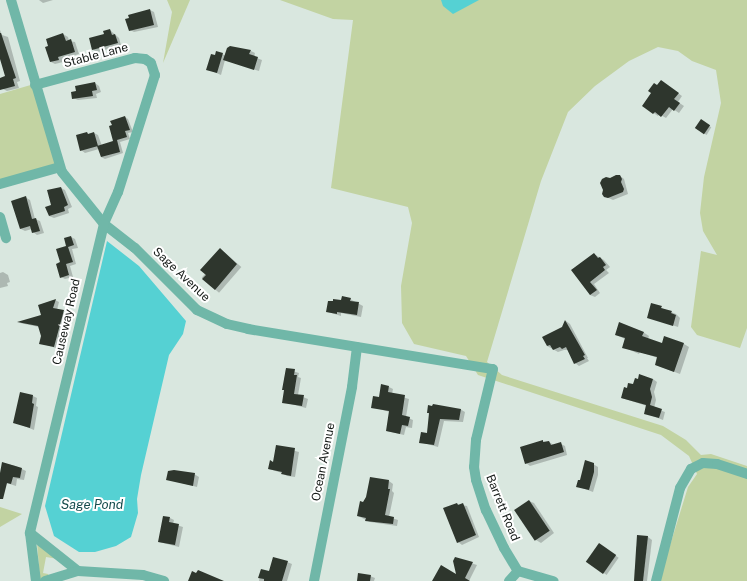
<!DOCTYPE html>
<style>
body{margin:0}
#map{position:relative;width:747px;height:581px;overflow:hidden;background:#d9e7df;font-family:"Public Sans",sans-serif}
div>[style]{position:absolute}
[style*='--x']{left:calc(var(--x)*1px);top:calc(var(--y)*1px);width:calc(var(--w)*1px);rotate:calc(var(--a)*1deg)}
.green>*{inset:0;background:#c2d3a2}
.water>*{inset:0;background:#55d1d3}
.shadow>*{inset:0;background:#0003;transform-origin:0 0}
.building>*{inset:0;background:#2e362d;transform-origin:0 0}
.minor>*{height:10px;margin:-5px;padding:0 5px;transform-origin:5px;border-radius:5px;background:#70b7a8}
span{translate:-50% -50%;white-space:nowrap;text-align:center;line-height:1.15;-webkit-text-stroke:4px #fff;paint-order:stroke}
.street-label{font-size:12px;color:#161b18}
.water-label{font-size:13px;color:#164c4d;font-style:italic}
</style>
<div id="map">
<div class="green">
<div style="clip-path:polygon(167px 0,190px 0,163px 63px,172px 12px)"></div>
<div style="clip-path:polygon(280px 0,747px 0,747px 328px,740px 348px,697px 335px,691px 327px,701px 251px,717px 255px,703px 231px,700px 213px,704px 177px,721px 103px,716px 70px,692px 61px,678px 51px,658px 47px,629px 61px,595px 86px,568px 112px,541px 181px,487px 362px,502px 375px,663px 426px,686px 440px,701px 455px,711px 454px,747px 466px,747px 581px,659px 581px,688px 487px,697px 474px,689px 456px,661px 435px,478px 375px,466px 356px,414px 344px,402px 323px,401px 286px,412px 223px,408px 207px,331px 188px,353px 20px,333px 19px)"></div>
<div style="clip-path:polygon(34px 84px,58px 167px,0 183px,0 94px)"></div>
<div style="clip-path:polygon(0 507px,22px 514px,0 527px)"></div>
<div style="clip-path:polygon(37px 542px,58px 559px,46px 557px,43px 573px,48px 574px,50px 578px,40px 581px)"></div>
</div>
<div class="water">
<div style="clip-path:polygon(441px 0,479px 0,453px 14px,443px 6px)"></div>
<div style="clip-path:polygon(107px 241px,139px 266px,186px 321px,183px 334px,169px 355px,141px 475px,137px 499px,138px 513px,131px 537px,116px 546px,95px 552px,79px 552px,54px 536px,45px 506px)"></div>
</div>
<div class="shadow">
<div style="clip-path:polygon(39px 0,53px 0,43px 3px)"></div>
<div style="clip-path:polygon(150px 10px,154px 12px,158px 27px,134px 32px,130px 30px)"></div>
<div style="clip-path:polygon(0 30px,2px 35px,8px 37px,20px 81px,17px 82px,19px 88px,7px 91px,3px 89px,0 80px,6px 77px,0 57px)"></div>
<div style="clip-path:polygon(110px 30px,119px 38px,121px 45px,98px 52px,93px 50px,105px 34px,104px 32px)"></div>
<div style="clip-path:polygon(63px 34px,68px 37px,69px 41px,75px 42px,79px 54px,62px 59px,63px 62px,55px 64px,51px 62px)"></div>
<div style="clip-path:polygon(251px 51px,255px 53px,254px 57px,262px 60px,259px 71px,225px 60px,221px 75px,207px 69px,215px 56px,222px 54px,226px 56px)"></div>
<div style="clip-path:polygon(95px 83px,99px 86px,101px 92px,96px 94px,97px 98px,78px 100px,73px 98px,77px 91px)"></div>
<div style="clip-path:polygon(665px 84px,682px 96px,678px 102px,684px 106px,679px 113px,673px 109px,666px 118px,659px 114px,658px 116px,643px 106px,657px 86px)"></div>
<div style="clip-path:polygon(125px 117px,128px 119px,133px 132px,128px 133px,130px 139px,120px 142px,123px 153px,105px 159px,101px 157px,99px 149px,85px 153px,81px 150px,77px 136px,94px 133px,98px 135px,102px 146px,115px 142px)"></div>
<div style="left:701px;top:121px;width:12px;height:9px;rotate:31deg"></div>
<div style="clip-path:polygon(620px 176px,624px 179px,628px 194px,613px 200px,604px 196px,610px 179px)"></div>
<div style="clip-path:polygon(61px 188px,65px 190px,72px 207px,68px 209px,69px 213px,54px 218px,49px 216px)"></div>
<div style="clip-path:polygon(25px 197px,30px 200px,35px 219px,40px 221px,44px 233px,37px 235px,33px 232px,32px 229px,25px 231px,21px 229px)"></div>
<div style="clip-path:polygon(71px 237px,75px 239px,78px 248px,72px 249px,76px 264px,70px 266px,73px 277px,65px 279px,61px 277px,61px 263px)"></div>
<div style="left:224px;top:252px;width:23px;height:34px;rotate:41deg"></div>
<div style="clip-path:polygon(594px 254px,604px 260px,610px 267px,606px 270px,609px 273px,594px 284px,600px 293px,595px 297px,590px 295px,572px 270px)"></div>
<div style="clip-path:polygon(3px 272px,8px 275px,10px 282px,7px 283px,8px 286px,0 288px,0 273px)"></div>
<div style="clip-path:polygon(350px 299px,363px 306px,361px 317px,341px 313px,341px 316px,328px 312px,334px 302px)"></div>
<div style="clip-path:polygon(55px 300px,59px 302px,57px 310px,68px 314px,59px 349px,40px 343px,42px 336px,39px 327px,20px 323px,42px 315px)"></div>
<div style="clip-path:polygon(652px 304px,676px 314px,680px 318px,678px 327px,648px 317px)"></div>
<div style="clip-path:polygon(566px 321px,570px 324px,588px 358px,587px 358px,589px 361px,579px 366px,575px 363px,568px 350px,564px 350px,558px 352px,547px 346px,563px 328px)"></div>
<div style="clip-path:polygon(643px 332px,649px 336px,648px 339px,663px 344px,684px 344px,689px 347px,680px 374px,656px 365px,658px 358px,640px 352px,639px 354px,623px 347px,625px 339px,616px 335px)"></div>
<div style="clip-path:polygon(286px 369px,299px 373px,298px 377px,301px 378px,298px 395px,308px 399px,306px 408px,283px 402px,285px 391px,283px 389px)"></div>
<div style="clip-path:polygon(653px 379px,657px 382px,654px 392px,656px 400px,654px 408px,665px 412px,663px 420px,645px 413px,647px 406px,622px 398px,627px 389px)"></div>
<div style="clip-path:polygon(389px 387px,393px 389px,392px 394px,409px 399px,406px 417px,413px 420px,412px 428px,406px 427px,404px 435px,387px 431px,390px 412px,372px 407px)"></div>
<div style="clip-path:polygon(33px 396px,37px 398px,36px 406px,38px 407px,34px 430px,14px 422px)"></div>
<div style="clip-path:polygon(460px 409px,465px 412px,463px 422px,444px 421px,438px 447px,420px 442px,427px 434px,430px 414px,428px 413px)"></div>
<div style="clip-path:polygon(543px 441px,545px 443px,549px 442px,554px 445px,561px 444px,565px 446px,567px 455px,530px 466px,526px 463px)"></div>
<div style="clip-path:polygon(277px 446px,299px 452px,295px 477px,287px 476px,282px 473px,269px 469px,274px 463px)"></div>
<div style="clip-path:polygon(3px 463px,16px 466px,26px 471px,24px 480px,17px 479px,16px 486px,0 481px)"></div>
<div style="clip-path:polygon(593px 464px,598px 467px,598px 475px,593px 492px,577px 486px)"></div>
<div style="clip-path:polygon(194px 474px,199px 477px,197px 487px,167px 479px)"></div>
<div style="clip-path:polygon(389px 481px,393px 484px,392px 491px,394px 493px,389px 517px,398px 520px,397px 526px,370px 522px,358px 516px,367px 497px)"></div>
<div style="clip-path:polygon(529px 501px,534px 503px,554px 533px,541px 543px,536px 540px)"></div>
<div style="clip-path:polygon(457px 504px,467px 506px,479px 537px,462px 545px,458px 542px)"></div>
<div style="clip-path:polygon(170px 518px,174px 520px,173px 524px,183px 527px,179px 547px,159px 542px)"></div>
<div style="clip-path:polygon(638px 536px,648px 537px,652px 540px,647px 581px,635px 581px)"></div>
<div style="left:599px;top:544px;width:24px;height:21px;rotate:35deg"></div>
<div style="clip-path:polygon(455px 558px,477px 565px,469px 581px,434px 581px,457px 576px)"></div>
<div style="clip-path:polygon(287px 562px,292px 564px,287px 581px,259px 581px,261px 570px,270px 573px)"></div>
<div style="clip-path:polygon(370px 576px,375px 578px,374px 581px,358px 581px)"></div>
</div>
<div class="building">
<div style="clip-path:polygon(150px 9px,154px 25px,129px 31px,125px 19px,129px 18px,128px 15px)"></div>
<div style="clip-path:polygon(110px 29px,112px 35px,115px 34px,118px 43px,92px 50px,89px 38px,104px 34px,103px 31px)"></div>
<div style="clip-path:polygon(0 33px,1px 33px,16px 78px,13px 79px,15px 86px,0 90px,0 78px,5px 76px,0 59px)"></div>
<div style="clip-path:polygon(63px 33px,66px 41px,71px 39px,75px 52px,58px 57px,59px 60px,50px 62px,45px 47px,48px 46px,46px 39px)"></div>
<div style="clip-path:polygon(230px 46px,251px 50px,249px 54px,258px 57px,254px 70px,223px 60px,227px 48px)"></div>
<div style="clip-path:polygon(216px 51px,223px 53px,217px 73px,206px 70px,211px 54px,215px 55px)"></div>
<div style="clip-path:polygon(661px 80px,679px 93px,674px 99px,680px 103px,674px 111px,669px 107px,661px 117px,655px 112px,653px 114px,642px 106px,651px 93px,648px 91px,654px 83px,657px 85px)"></div>
<div style="clip-path:polygon(95px 82px,97px 90px,92px 91px,93px 96px,72px 99px,71px 92px,76px 91px,75px 86px)"></div>
<div style="clip-path:polygon(125px 116px,130px 130px,125px 131px,127px 137px,117px 140px,120px 152px,101px 157px,97px 146px,113px 141px,109px 126px,112px 125px,110px 121px)"></div>
<div style="left:701px;top:119px;width:11px;height:11px;rotate:34deg"></div>
<div style="clip-path:polygon(87px 132px,88px 134px,94px 132px,98px 146px,80px 151px,76px 135px)"></div>
<div style="clip-path:polygon(616px 175px,620px 175px,622px 179px,621px 182px,624px 189px,623px 192px,608px 198px,604px 197px,602px 194px,603px 190px,600px 183px,602px 179px,606px 177px,610px 178px)"></div>
<div style="clip-path:polygon(61px 187px,68px 205px,64px 207px,65px 211px,49px 216px,45px 207px,51px 205px,47px 190px)"></div>
<div style="clip-path:polygon(26px 196px,32px 219px,36px 218px,40px 231px,32px 233px,30px 226px,20px 229px,11px 201px)"></div>
<div style="clip-path:polygon(71px 236px,74px 245px,68px 247px,73px 262px,66px 264px,69px 275px,60px 278px,56px 264px,60px 262px,56px 249px,66px 246px,64px 238px)"></div>
<div style="clip-path:polygon(220px 248px,237px 264px,215px 290px,202px 279px,206px 275px,200px 270px)"></div>
<div style="clip-path:polygon(594px 253px,598px 258px,600px 257px,606px 265px,603px 267px,605px 270px,590px 282px,597px 290px,590px 295px,571px 270px)"></div>
<div style="clip-path:polygon(342px 296px,351px 298px,350px 301px,359px 302px,357px 315px,337px 312px,337px 314px,326px 312px,328px 301px,333px 301px,333px 299px,341px 300px)"></div>
<div style="clip-path:polygon(56px 299px,53px 308px,64px 310px,54px 347px,39px 344px,41px 336px,38px 326px,17px 322px,41px 315px,38px 305px)"></div>
<div style="clip-path:polygon(651px 303px,662px 306px,661px 308px,672px 311px,671px 313px,676px 315px,673px 326px,647px 318px)"></div>
<div style="clip-path:polygon(565px 320px,585px 355px,583px 356px,585px 359px,574px 364px,566px 347px,562px 349px,560px 347px,553px 350px,550px 345px,547px 346px,542px 337px,562px 327px)"></div>
<div style="clip-path:polygon(619px 322px,644px 332px,642px 336px,662px 343px,664px 336px,684px 343px,674px 372px,655px 365px,657px 357px,622px 348px,625px 338px,615px 335px)"></div>
<div style="clip-path:polygon(286px 368px,295px 369px,294px 375px,297px 375px,294px 394px,304px 395px,302px 406px,282px 403px,284px 390px,282px 390px)"></div>
<div style="clip-path:polygon(639px 374px,653px 379px,650px 389px,652px 397px,650px 405px,662px 409px,659px 418px,644px 414px,646px 405px,621px 398px,624px 387px,627px 388px,628px 383px,633px 384px,635px 378px,638px 379px)"></div>
<div style="clip-path:polygon(381px 384px,389px 386px,388px 392px,405px 395px,402px 415px,410px 417px,408px 426px,402px 425px,400px 434px,386px 431px,389px 411px,371px 408px,373px 396px,379px 397px)"></div>
<div style="clip-path:polygon(20px 392px,33px 395px,32px 403px,34px 404px,30px 428px,13px 423px)"></div>
<div style="clip-path:polygon(433px 404px,461px 409px,459px 420px,440px 419px,434px 445px,419px 443px,421px 432px,427px 433px,429px 413px,427px 413px,428px 405px,432px 406px)"></div>
<div style="clip-path:polygon(543px 440px,543px 442px,549px 441px,551px 445px,561px 442px,564px 452px,525px 464px,520px 447px)"></div>
<div style="clip-path:polygon(276px 445px,295px 448px,291px 476px,281px 474px,282px 472px,268px 469px,270px 460px,273px 462px)"></div>
<div style="clip-path:polygon(585px 460px,594px 463px,594px 472px,589px 490px,576px 487px,578px 480px,580px 480px)"></div>
<div style="clip-path:polygon(2px 462px,22px 468px,20px 478px,13px 477px,11px 484px,7px 483px,3px 499px,0 499px,0 473px)"></div>
<div style="clip-path:polygon(174px 470px,195px 473px,193px 486px,166px 480px,168px 471px)"></div>
<div style="clip-path:polygon(370px 477px,389px 480px,388px 489px,390px 489px,385px 515px,394px 517px,393px 524px,365px 521px,366px 518px,357px 516px,360px 501px,363px 502px,366px 497px)"></div>
<div style="left:529px;top:500px;width:37px;height:18px;rotate:56deg"></div>
<div style="clip-path:polygon(457px 503px,458px 505px,463px 503px,476px 535px,457px 543px,443px 508px)"></div>
<div style="clip-path:polygon(163px 516px,170px 517px,169px 522px,179px 524px,175px 545px,158px 542px)"></div>
<div style="clip-path:polygon(637px 535px,648px 536px,643px 581px,634px 581px)"></div>
<div style="left:599px;top:543px;width:21px;height:23px;rotate:35deg"></div>
<div style="clip-path:polygon(273px 557px,288px 561px,282px 581px,264px 581px,264px 579px,258px 578px,261px 569px,269px 571px)"></div>
<div style="clip-path:polygon(455px 557px,473px 562px,465px 578px,470px 581px,432px 581px,441px 565px,456px 574px,453px 561px)"></div>
<div style="clip-path:polygon(198px 570px,224px 581px,188px 581px,192px 571px,196px 573px)"></div>
<div style="clip-path:polygon(358px 573px,371px 575px,370px 581px,357px 581px)"></div>
</div>
<div class="minor">
<div style="--x:11;--y:0;--w:179;--a:73.5"></div>
<div style="--x:62;--y:172;--w:67;--a:51.1"></div>
<div style="--x:104;--y:224;--w:39;--a:38"></div>
<div style="--x:135;--y:248;--w:88;--a:45"></div>
<div style="--x:197;--y:310;--w:33;--a:25"></div>
<div style="--x:227;--y:324;--w:22;--a:13"></div>
<div style="--x:248;--y:329;--w:248;--a:9.3"></div>
<div style="--x:493;--y:369;--w:73;--a:103.5"></div>
<div style="--x:476;--y:440;--w:27;--a:94"></div>
<div style="--x:474;--y:467;--w:13;--a:81"></div>
<div style="--x:476;--y:480;--w:32;--a:72"></div>
<div style="--x:486;--y:510;--w:42;--a:64.7"></div>
<div style="--x:504;--y:548;--w:27;--a:59"></div>
<div style="--x:518;--y:571;--w:37;--a:16"></div>
<div style="--x:35;--y:85;--w:104;--a:-15.1"></div>
<div style="--x:135;--y:58;--w:10;--a:6"></div>
<div style="--x:145;--y:59;--w:7;--a:34"></div>
<div style="--x:151;--y:63;--w:13;--a:72"></div>
<div style="--x:155;--y:75;--w:123;--a:107.5"></div>
<div style="--x:118;--y:192;--w:35;--a:114"></div>
<div style="--x:104;--y:224;--w:318;--a:103.5"></div>
<div style="--x:30;--y:533;--w:48;--a:82.9"></div>
<div style="--x:0;--y:184;--w:62;--a:-15.8"></div>
<div style="--x:0;--y:217;--w:22;--a:74"></div>
<div style="--x:30;--y:533;--w:61;--a:38.4"></div>
<div style="--x:45;--y:581;--w:34;--a:-17"></div>
<div style="--x:78;--y:571;--w:65;--a:3.5"></div>
<div style="--x:143;--y:575;--w:22;--a:16"></div>
<div style="--x:314;--y:581;--w:198;--a:-78.9"></div>
<div style="--x:352;--y:387;--w:40;--a:-82.9"></div>
<div style="--x:509;--y:581;--w:13;--a:-48"></div>
<div style="--x:656;--y:581;--w:96;--a:-75.5"></div>
<div style="--x:680;--y:488;--w:22;--a:-60"></div>
<div style="--x:691;--y:469;--w:13;--a:-27"></div>
<div style="--x:703;--y:463;--w:14;--a:4"></div>
<div style="--x:717;--y:464;--w:32;--a:18"></div>
</div>
<div class="street-label">
<span style="left:96px;top:56px;rotate:-15deg">Stable Lane</span>
<span style="left:181px;top:275px;rotate:43deg">Sage Avenue</span>
<span style="left:67px;top:322px;rotate:-77deg">Causeway Road</span>
<span style="left:324px;top:462px;rotate:-79deg">Ocean Avenue</span>
<span style="left:502px;top:508px;rotate:68deg">Barrett Road</span>
</div>
<div class="water-label">
<span style="left:92px;top:505px">Sage Pond</span>
</div>
</div>
